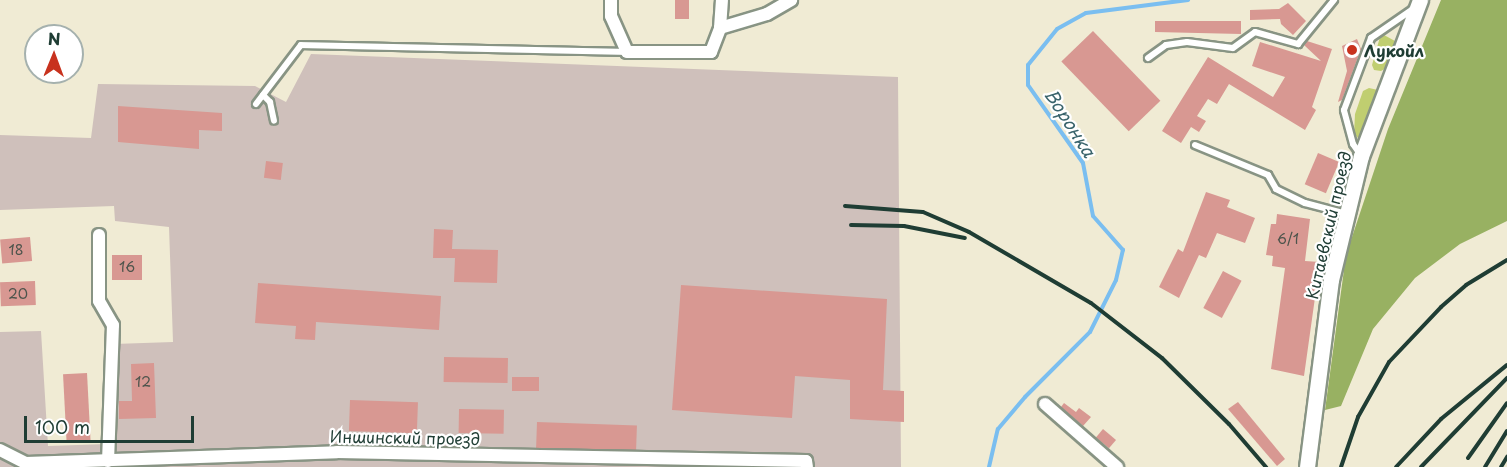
<!DOCTYPE html>
<meta charset="utf-8">
<style>
body{margin:0}
#map{position:relative;width:1507px;height:467px;overflow:hidden;background:#f0ebd4;font-family:"Playpen Sans",sans-serif}
div>[style]{position:absolute}
[style*='--x']{left:calc(var(--x)*1px);top:calc(var(--y)*1px);width:calc(var(--w)*1px);rotate:calc(var(--a)*1deg)}
.industrial>*{inset:0;background:#cfc0bb}
.green>*{inset:0;background:#c0ce70}
.forest>*{inset:0;background:#98b162}
.stream>*{height:4px;margin:-2px;padding:0 2px;transform-origin:2px;border-radius:2px;background:#7abef0}
.building>*{inset:0;background:#d89892;transform-origin:0 0}
.roads{filter:drop-shadow(2px 0 #889484) drop-shadow(-2px 0 #889484) drop-shadow(0 2px #889484) drop-shadow(0 -2px #889484)}
.service>*{height:6px;margin:-3px;padding:0 3px;transform-origin:3px;border-radius:3px;background:#fff}
.minor>*{height:12px;margin:-6px;padding:0 6px;transform-origin:6px;border-radius:6px;background:#fff}
.tertiary>*{height:15px;margin:-7.5px;padding:0 7.5px;transform-origin:7.5px;border-radius:7.5px;background:#fff}
.rail>*{height:4px;margin:-2px;padding:0 2px;transform-origin:2px;border-radius:2px;background:#1f3d34}
.dots>*{width:16px;height:16px;translate:-50% -50%;box-sizing:border-box;border:3px solid #fff;border-radius:50%}
span{translate:-50% -50%;white-space:nowrap;text-align:center;line-height:1.15;-webkit-text-stroke:4.5px #fff;paint-order:stroke}
.number-label{font-size:14px;color:#4d544c}
.number-label span{-webkit-text-stroke-width:0}
.poi-label{font-size:16px;color:#1f3d34;font-weight:700}
.left{translate:0 -50%;text-align:left}
.street-label{font-size:16px;color:#1f3d34}
.water-label{font-size:18px;color:#3a646c;font-style:italic}
.north{position:absolute;left:24px;top:24px;width:60px;height:60px;box-sizing:border-box;background:#fff;border:2px solid #a5b1ae;border-radius:50%;rotate:1deg;font-size:16px;font-weight:700;line-height:24px;text-align:center;color:#1f3d34}
.north::after{content:'';display:block;margin:auto;width:21px;height:27px;background:#c8321e;clip-path:polygon(50% 0,100% 100%,50% 72%,0 100%)}
.scale{position:absolute;left:24px;top:416px;width:170px;height:27px;box-sizing:border-box;border:3px solid #1f3d34;border-top:0;padding-left:8px;font-size:18px;line-height:21px;white-space:nowrap;color:#1f3d34;-webkit-text-stroke:4px #fff;paint-order:stroke}
</style>
<div id="map">
<div class="industrial">
<div style="clip-path:polygon(311px 54px,898px 77px,901px 467px,0 467px,0 332px,41px 331px,48px 446px,107px 444px,114px 344px,173px 342px,169px 227px,115px 221px,114px 206px,0 210px,0 135px,91px 138px,98px 84px,255px 86px,286px 102px)"></div>
</div>
<div class="green">
<div style="clip-path:polygon(1384px 35px,1395px 41px,1388px 67px,1381px 71px,1374px 70px,1372px 65px,1380px 37px)"></div>
<div style="clip-path:polygon(1369px 88px,1378px 90px,1363px 137px,1358px 138px,1354px 134px,1355px 114px,1363px 91px)"></div>
</div>
<div class="forest">
<div style="clip-path:polygon(1441px 0,1507px 0,1507px 221px,1460px 244px,1415px 278px,1373px 329px,1341px 406px,1325px 410px,1346px 255px,1388px 129px)"></div>
</div>
<div class="stream">
<div style="--x:989;--y:467;--w:39;--a:-77"></div>
<div style="--x:998;--y:429;--w:42;--a:-49.8"></div>
<div style="--x:1025;--y:397;--w:92;--a:-45"></div>
<div style="--x:1090;--y:332;--w:58;--a:-63.4"></div>
<div style="--x:1116;--y:280;--w:31;--a:-77"></div>
<div style="--x:1123;--y:250;--w:45;--a:-131.4"></div>
<div style="--x:1093;--y:216;--w:54;--a:-100.7"></div>
<div style="--x:1083;--y:163;--w:95;--a:-125.2"></div>
<div style="--x:1028;--y:85;--w:20;--a:-90"></div>
<div style="--x:1028;--y:65;--w:46;--a:-51.1"></div>
<div style="--x:1057;--y:29;--w:33;--a:-29"></div>
<div style="--x:1086;--y:13;--w:103;--a:-7.3"></div>
</div>
<div class="building">
<div style="left:675px;top:0;width:14px;height:19px"></div>
<div style="clip-path:polygon(1288px 3px,1306px 21px,1293px 35px,1281px 24px,1280px 19px,1250px 20px,1250px 10px,1279px 9px)"></div>
<div style="clip-path:polygon(1155px 21px,1241px 21px,1241px 34px,1155px 32px)"></div>
<div style="left:1093px;top:31px;width:97px;height:44px;rotate:46deg"></div>
<div style="clip-path:polygon(1357px 39px,1361px 49px,1342px 100px,1338px 102px,1347px 71px,1342px 46px)"></div>
<div style="clip-path:polygon(1307px 41px,1332px 49px,1312px 107px,1316px 110px,1305px 130px,1229px 84px,1217px 104px,1208px 99px,1197px 116px,1206px 121px,1199px 132px,1191px 127px,1181px 143px,1162px 131px,1208px 57px,1273px 97px,1285px 77px,1252px 66px,1260px 42px,1321px 61px,1304px 45px)"></div>
<div style="clip-path:polygon(118px 106px,222px 113px,222px 131px,199px 130px,199px 149px,118px 142px)"></div>
<div style="left:1318px;top:153px;width:23px;height:34px;rotate:23deg"></div>
<div style="left:266px;top:161px;width:17px;height:17px;rotate:7deg"></div>
<div style="clip-path:polygon(1206px 192px,1230px 200px,1227px 207px,1255px 218px,1245px 243px,1217px 233px,1206px 258px,1199px 255px,1179px 298px,1159px 287px,1178px 249px,1183px 252px)"></div>
<div style="clip-path:polygon(1277px 214px,1310px 219px,1305px 261px,1320px 262px,1304px 376px,1271px 369px,1285px 268px,1272px 266px,1273px 256px,1266px 255px,1271px 224px,1276px 224px)"></div>
<div style="clip-path:polygon(434px 229px,453px 230px,452px 249px,498px 250px,497px 283px,454px 282px,455px 258px,433px 258px)"></div>
<div style="left:30px;top:237px;width:24px;height:30px;rotate:85deg"></div>
<div style="left:112px;top:255px;width:30px;height:25px"></div>
<div style="left:1223px;top:271px;width:21px;height:42px;rotate:28deg"></div>
<div style="left:35px;top:281px;width:24px;height:35px;rotate:88deg"></div>
<div style="clip-path:polygon(258px 283px,441px 296px,439px 330px,316px 322px,315px 340px,295px 339px,296px 326px,255px 323px)"></div>
<div style="clip-path:polygon(681px 285px,887px 299px,883px 390px,904px 391px,904px 422px,850px 419px,850px 380px,795px 376px,792px 418px,672px 410px)"></div>
<div style="left:444px;top:357px;width:64px;height:25px;rotate:1deg"></div>
<div style="clip-path:polygon(154px 363px,156px 418px,119px 419px,119px 401px,132px 401px,131px 364px)"></div>
<div style="left:87px;top:373px;width:68px;height:24px;rotate:87deg"></div>
<div style="left:512px;top:377px;width:27px;height:14px"></div>
<div style="left:350px;top:400px;width:68px;height:31px;rotate:2deg"></div>
<div style="clip-path:polygon(1238px 402px,1285px 459px,1277px 466px,1228px 409px)"></div>
<div style="clip-path:polygon(1064px 403px,1076px 412px,1079px 408px,1091px 417px,1083px 426px,1061px 407px)"></div>
<div style="left:459px;top:409px;width:45px;height:24px;rotate:1deg"></div>
<div style="left:537px;top:422px;width:100px;height:26px;rotate:2deg"></div>
<div style="left:1103px;top:429px;width:17px;height:11px;rotate:40deg"></div>
</div>
<div class="roads">
<div class="service">
<div style="--x:1148;--y:58;--w:22;--a:-36"></div>
<div style="--x:1166;--y:45;--w:21;--a:-8"></div>
<div style="--x:1187;--y:42;--w:46;--a:7.4"></div>
<div style="--x:1233;--y:48;--w:27;--a:-36"></div>
<div style="--x:1255;--y:32;--w:45;--a:15.6"></div>
<div style="--x:1298;--y:44;--w:57;--a:-50.7"></div>
<div style="--x:263;--y:95;--w:10;--a:45"></div>
<div style="--x:270;--y:102;--w:19;--a:78"></div>
<div style="--x:256;--y:104;--w:74;--a:-52.7"></div>
<div style="--x:301;--y:45;--w:326;--a:1.2"></div>
<div style="--x:1195;--y:145;--w:79;--a:22.3"></div>
<div style="--x:1268;--y:175;--w:16;--a:60"></div>
<div style="--x:1276;--y:189;--w:32;--a:26"></div>
<div style="--x:1305;--y:203;--w:43;--a:14.7"></div>
<div style="--x:1360;--y:154;--w:12;--a:-125"></div>
<div style="--x:1353;--y:144;--w:35;--a:-105"></div>
<div style="--x:1344;--y:110;--w:77;--a:-69.4"></div>
<div style="--x:1371;--y:38;--w:51;--a:-34.6"></div>
</div>
<div class="minor">
<div style="--x:611;--y:0;--w:16;--a:90"></div>
<div style="--x:611;--y:16;--w:39;--a:66"></div>
<div style="--x:627;--y:52;--w:84;--a:0"></div>
<div style="--x:711;--y:52;--w:26;--a:-69"></div>
<div style="--x:720;--y:28;--w:28;--a:-86"></div>
<div style="--x:720;--y:28;--w:49;--a:-16.6"></div>
<div style="--x:767;--y:14;--w:28;--a:-30"></div>
<div style="--x:99;--y:235;--w:66;--a:90"></div>
<div style="--x:99;--y:301;--w:28;--a:60"></div>
<div style="--x:113;--y:325;--w:136;--a:92.1"></div>
<div style="--x:1045;--y:404;--w:96;--a:41.2"></div>
<div style="--x:0;--y:450;--w:29;--a:27"></div>
<div style="--x:26;--y:463;--w:311;--a:-2"></div>
<div style="--x:337;--y:452;--w:469;--a:1.1"></div>
<div style="--x:806;--y:461;--w:6;--a:81"></div>
</div>
<div class="tertiary">
<div style="--x:1307;--y:467;--w:189;--a:-82.7"></div>
<div style="--x:1331;--y:280;--w:128;--a:-76.4"></div>
<div style="--x:1361;--y:156;--w:167;--a:-69.3"></div>
</div>
</div>
<div class="rail">
<div style="--x:845;--y:206;--w:78;--a:4.4"></div>
<div style="--x:923;--y:212;--w:50;--a:23.5"></div>
<div style="--x:969;--y:232;--w:141;--a:30.2"></div>
<div style="--x:1091;--y:303;--w:90;--a:37.8"></div>
<div style="--x:1162;--y:358;--w:94;--a:44.6"></div>
<div style="--x:1229;--y:424;--w:57;--a:49.3"></div>
<div style="--x:851;--y:225;--w:53;--a:1.1"></div>
<div style="--x:904;--y:226;--w:62;--a:11.1"></div>
<div style="--x:1468;--y:458;--w:67;--a:-54.7"></div>
<div style="--x:1341;--y:467;--w:53;--a:-71.2"></div>
<div style="--x:1358;--y:417;--w:63;--a:-60.6"></div>
<div style="--x:1389;--y:362;--w:76;--a:-46.6"></div>
<div style="--x:1441;--y:307;--w:33;--a:-41"></div>
<div style="--x:1466;--y:285;--w:48;--a:-31.4"></div>
<div style="--x:1396;--y:467;--w:66;--a:-46.8"></div>
<div style="--x:1441;--y:419;--w:85;--a:-39.3"></div>
<div style="--x:1421;--y:467;--w:124;--a:-46"></div>
<div style="--x:1485;--y:467;--w:42;--a:-58.6"></div>
<div style="--x:1501;--y:467;--w:12;--a:-59"></div>
</div>
<div class="dots">
<div style="left:1352px;top:50px;background:#c8321e"></div>
</div>
<div class="number-label">
<span style="left:1288px;top:239px">6/1</span>
<span style="left:16px;top:250px">18</span>
<span style="left:127px;top:267px">16</span>
<span style="left:18px;top:294px">20</span>
<span style="left:143px;top:382px">12</span>
</div>
<div class="poi-label">
<span class="left" style="left:1364px;top:50px">Лукойл</span>
</div>
<div class="street-label">
<span style="left:1328px;top:225px;rotate:-77deg">Китаевский проезд</span>
<span style="left:405px;top:437px;rotate:1deg">Иншинский проезд</span>
</div>
<div class="water-label">
<span style="left:1070px;top:123px;rotate:57deg">Воронка</span>
</div>
<div class="north">N</div>
<div class="scale">100 m</div>
</div>
